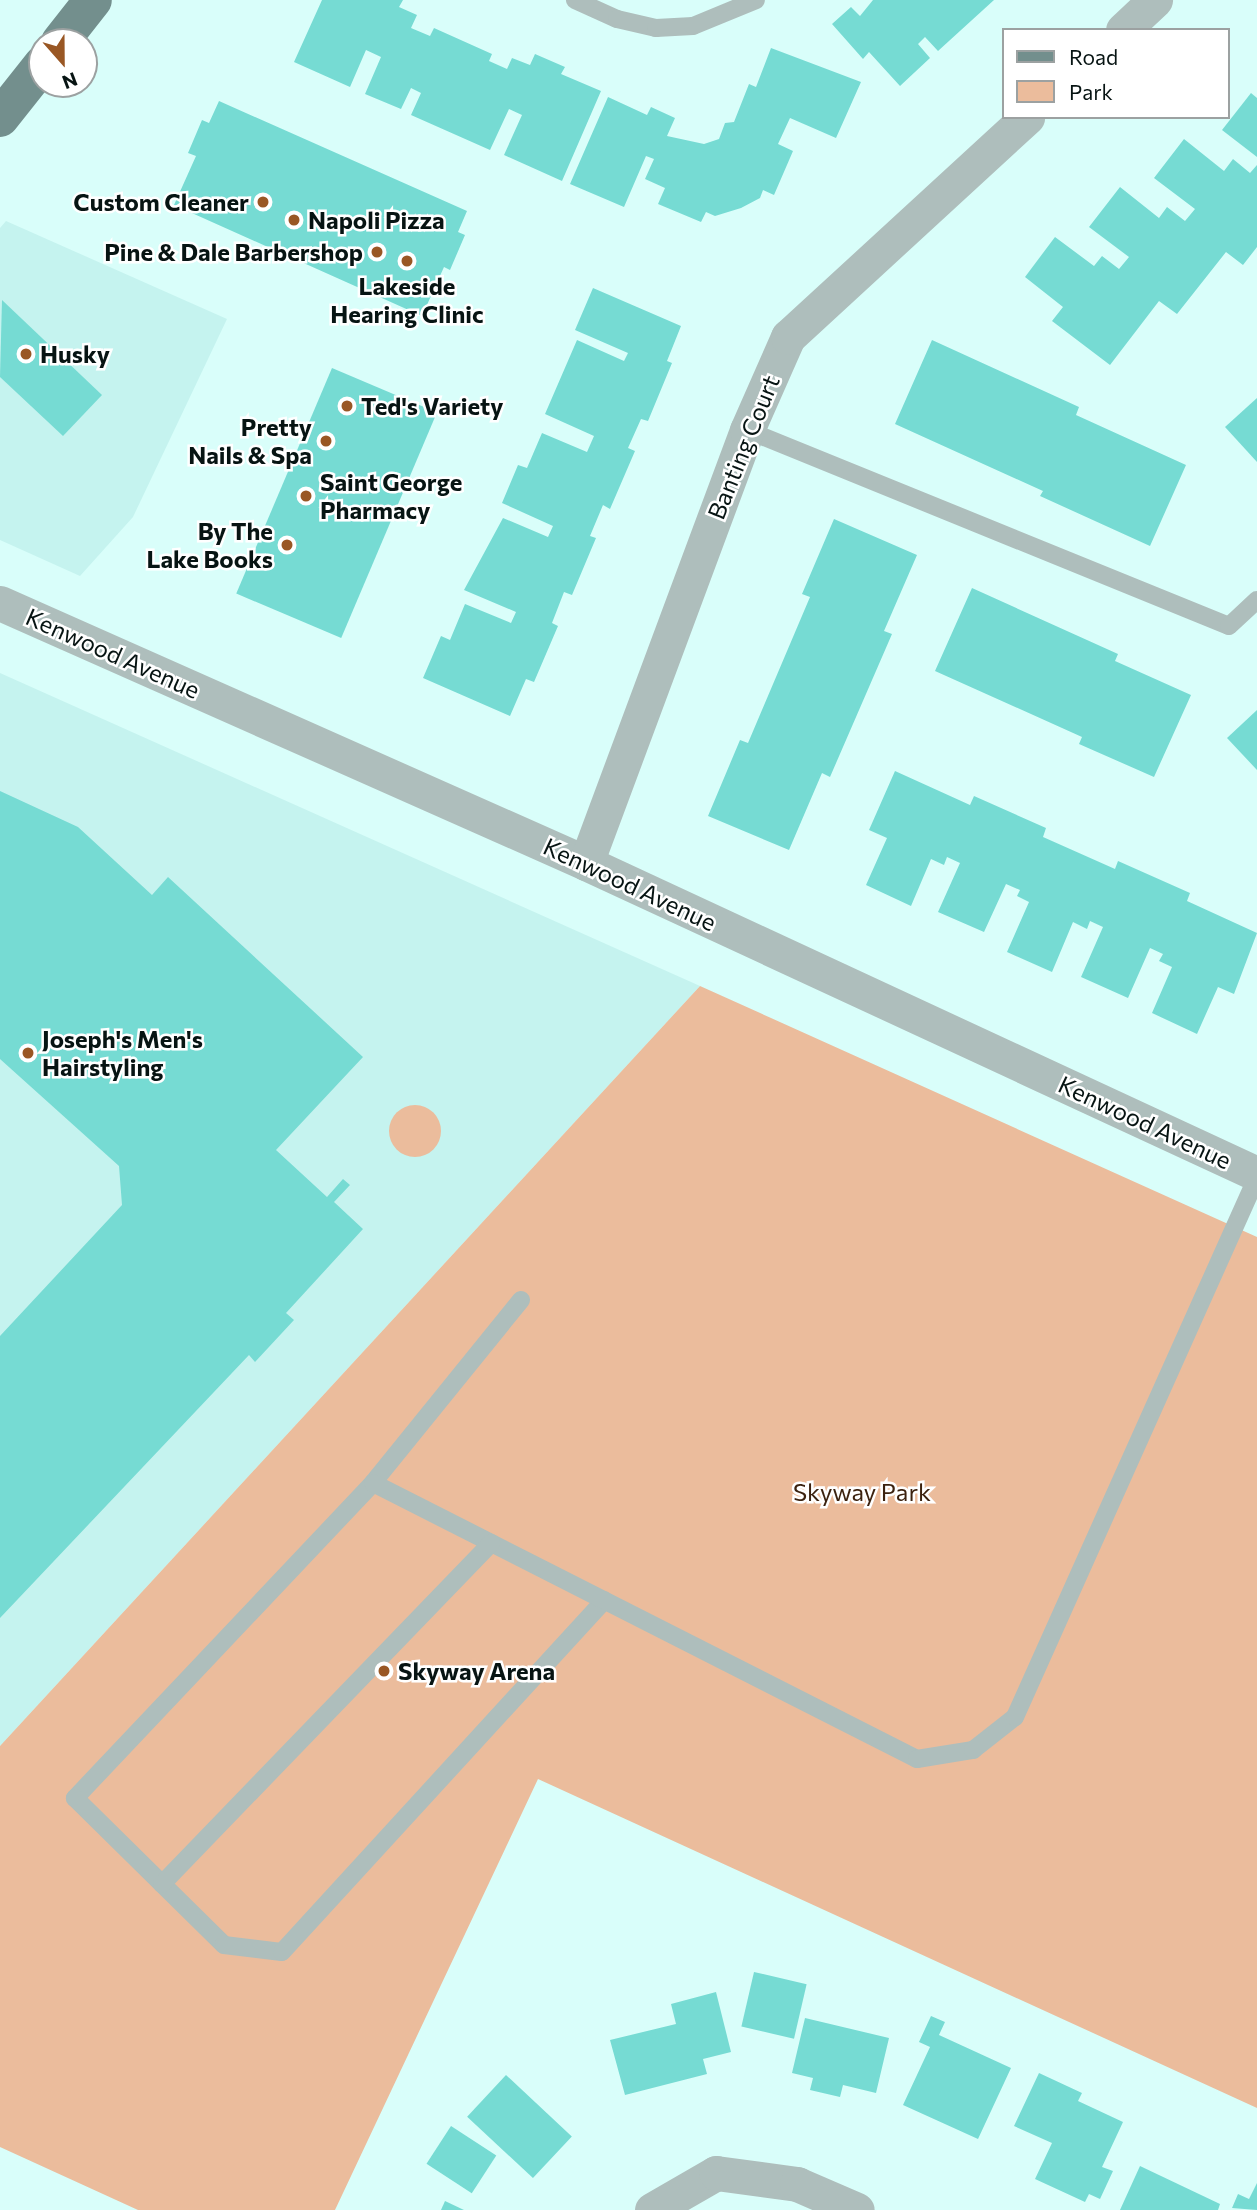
<!DOCTYPE html>
<style>
body{margin:0}
#map{position:relative;width:1257px;height:2210px;overflow:hidden;background:#d9fefa;font-family:Commissioner,sans-serif}
div>[style]{position:absolute}
[style*='--x']{left:calc(var(--x)*1px);top:calc(var(--y)*1px);width:calc(var(--w)*1px);rotate:calc(var(--a)*1deg)}
.built>*{inset:0;background:#c5f3ef}
.green>*{inset:0;background:#ebbc9c}
.round{border-radius:50%}
.building>*{inset:0;background:#76dbd3;transform-origin:0 0}
.lane>*{height:18px;margin:-9px;padding:0 9px;transform-origin:9px;border-radius:9px;background:#aebebc}
.street>*{height:35px;margin:-17.5px;padding:0 17.5px;transform-origin:17.5px;border-radius:17.5px;background:#aebebc}
.primary>*{height:38px;margin:-19px;padding:0 19px;transform-origin:19px;border-radius:19px;background:#738f8d}
.dots>*{width:19px;height:19px;translate:-50% -50%;box-sizing:border-box;border:4px solid #fff;border-radius:50%}
span{translate:-50% -50%;white-space:nowrap;text-align:center;line-height:1.15;-webkit-text-stroke:5px #fff;paint-order:stroke}
.poi-label{font-size:24px;color:#071413;font-weight:700}
.right{translate:-100% -50%;text-align:right}
.left{translate:0 -50%;text-align:left}
.street-label{font-size:24px;color:#071413}
.park-label{font-size:24px;color:#3c220f}
.legend{position:absolute;left:1002px;top:28px;width:228px;height:91px;box-sizing:border-box;background:#fff;border:2px solid #9ca1a1;margin:0;padding:9px 12px;list-style:none;font-size:21px;color:#071413}
.legend li{display:flex;align-items:center;gap:14px;height:35px}
.legend b{width:35px;border:2px solid #9ca1a1}
.north{position:absolute;left:28px;top:28px;width:70px;height:70px;box-sizing:border-box;background:#fff;border:2px solid #9ca1a1;border-radius:50%;rotate:159deg;font-size:19px;font-weight:700;line-height:28px;text-align:center;color:#071413}
.north::after{content:'';display:block;margin:auto;width:24px;height:32px;background:#995724;clip-path:polygon(50% 0,100% 100%,50% 72%,0 100%)}
</style>
<div id="map">
<div class="built">
<div style="clip-path:polygon(6px 221px,227px 319px,133px 517px,80px 576px,0 540px,0 228px)"></div>
<div style="clip-path:polygon(0 673px,700px 986px,0 1746px)"></div>
</div>
<div class="green">
<div style="clip-path:polygon(700px 986px,1257px 1237px,1257px 2108px,538px 1779px,335px 2210px,138px 2210px,0 2147px,0 1746px)"></div>
<div class="round" style="left:389px;top:1105px;width:52px;height:52px"></div>
</div>
<div class="building">
<div style="clip-path:polygon(322px 0,403px 0,399px 7px,417px 15px,411px 28px,430px 36px,434px 28px,492px 54px,489px 61px,507px 69px,512px 58px,530px 65px,535px 54px,565px 67px,561px 74px,601px 91px,562px 181px,504px 155px,522px 115px,509px 109px,490px 150px,411px 115px,421px 93px,411px 88px,401px 109px,365px 94px,381px 57px,366px 50px,350px 87px,294px 62px)"></div>
<div style="clip-path:polygon(873px 0,994px 0,938px 51px,925px 37px,918px 44px,930px 58px,900px 86px,869px 52px,863px 59px,832px 24px,851px 7px,860px 16px)"></div>
<div style="clip-path:polygon(771px 48px,861px 82px,836px 138px,790px 118px,778px 144px,793px 151px,774px 195px,763px 190px,760px 198px,741px 208px,715px 216px,706px 212px,701px 222px,658px 204px,665px 188px,645px 179px,654px 159px,646px 156px,624px 207px,570px 184px,608px 97px,647px 115px,651px 107px,675px 118px,667px 136px,704px 144px,719px 139px,725px 123px,734px 122px,749px 84px,756px 87px)"></div>
<div style="clip-path:polygon(1251px 93px,1257px 98px,1257px 157px,1222px 130px)"></div>
<div style="clip-path:polygon(219px 101px,467px 211px,458px 232px,465px 235px,450px 270px,444px 267px,422px 316px,174px 205px,196px 156px,188px 153px,202px 120px,209px 123px)"></div>
<div style="clip-path:polygon(1184px 139px,1224px 171px,1233px 159px,1250px 173px,1257px 165px,1257px 247px,1243px 265px,1226px 252px,1177px 314px,1159px 301px,1110px 365px,1052px 321px,1063px 307px,1025px 277px,1055px 237px,1094px 266px,1102px 256px,1119px 269px,1129px 257px,1089px 227px,1120px 187px,1159px 218px,1167px 207px,1185px 221px,1195px 209px,1154px 178px)"></div>
<div style="clip-path:polygon(593px 288px,681px 326px,667px 361px,672px 363px,648px 421px,641px 419px,628px 448px,635px 451px,610px 509px,603px 505px,590px 536px,596px 538px,572px 595px,564px 592px,552px 623px,558px 626px,534px 682px,526px 679px,510px 716px,423px 678px,441px 636px,450px 640px,465px 604px,511px 623px,516px 612px,464px 590px,503px 518px,548px 537px,553px 526px,502px 503px,518px 465px,527px 468px,542px 433px,587px 452px,594px 436px,545px 414px,577px 340px,624px 361px,628px 353px,575px 330px)"></div>
<div style="clip-path:polygon(2px 300px,102px 395px,63px 436px,0 377px)"></div>
<div style="clip-path:polygon(932px 340px,1079px 407px,1076px 415px,1186px 465px,1150px 546px,1040px 496px,1043px 491px,895px 424px)"></div>
<div style="left:332px;top:368px;width:114px;height:245px;rotate:23deg"></div>
<div style="clip-path:polygon(1257px 398px,1257px 462px,1225px 427px)"></div>
<div style="clip-path:polygon(834px 519px,917px 555px,884px 631px,892px 634px,830px 777px,822px 773px,789px 850px,708px 816px,740px 740px,748px 743px,810px 597px,802px 594px)"></div>
<div style="clip-path:polygon(972px 588px,1118px 654px,1115px 661px,1191px 695px,1154px 777px,1079px 744px,1082px 737px,935px 671px)"></div>
<div style="clip-path:polygon(1257px 710px,1257px 770px,1227px 738px)"></div>
<div style="clip-path:polygon(895px 771px,970px 805px,974px 796px,1046px 828px,1043px 837px,1115px 869px,1118px 861px,1190px 893px,1187px 901px,1257px 933px,1234px 994px,1218px 987px,1197px 1034px,1152px 1013px,1172px 967px,1159px 961px,1163px 954px,1150px 948px,1128px 998px,1081px 977px,1103px 927px,1090px 921px,1087px 929px,1073px 922px,1052px 972px,1007px 952px,1029px 902px,1017px 896px,1020px 890px,1006px 884px,984px 932px,938px 912px,960px 863px,947px 857px,944px 865px,931px 859px,911px 906px,866px 885px,887px 838px,869px 830px)"></div>
<div style="clip-path:polygon(0 791px,78px 827px,152px 895px,168px 877px,363px 1057px,276px 1150px,327px 1197px,343px 1179px,350px 1185px,334px 1202px,363px 1229px,286px 1313px,294px 1320px,255px 1362px,249px 1355px,0 1618px,0 1336px,122px 1205px,119px 1166px,0 1059px)"></div>
<div style="left:754px;top:1972px;width:54px;height:56px;rotate:13deg"></div>
<div style="clip-path:polygon(716px 1992px,731px 2052px,703px 2059px,707px 2074px,625px 2095px,610px 2040px,676px 2024px,671px 2004px)"></div>
<div style="clip-path:polygon(931px 2016px,945px 2022px,939px 2035px,1011px 2068px,978px 2139px,903px 2105px,930px 2047px,919px 2042px)"></div>
<div style="clip-path:polygon(805px 2018px,889px 2038px,876px 2093px,843px 2085px,840px 2097px,810px 2090px,813px 2078px,792px 2073px)"></div>
<div style="clip-path:polygon(1039px 2073px,1082px 2093px,1078px 2101px,1123px 2122px,1102px 2167px,1113px 2171px,1100px 2199px,1089px 2194px,1085px 2202px,1035px 2179px,1052px 2143px,1014px 2126px)"></div>
<div style="left:506px;top:2075px;width:90px;height:57px;rotate:43deg"></div>
<div style="left:451px;top:2126px;width:54px;height:45px;rotate:33deg"></div>
<div style="clip-path:polygon(1140px 2166px,1220px 2204px,1218px 2210px,1120px 2210px)"></div>
<div style="clip-path:polygon(1257px 2183px,1257px 2210px,1232px 2208px,1238px 2194px,1249px 2199px)"></div>
<div style="clip-path:polygon(445px 2201px,464px 2210px,441px 2210px)"></div>
</div>
<div class="lane">
<div style="--x:575;--y:0;--w:46;--a:24.3"></div>
<div style="--x:617;--y:19;--w:40;--a:13"></div>
<div style="--x:656;--y:28;--w:37;--a:-3"></div>
<div style="--x:693;--y:26;--w:68;--a:-22.4"></div>
<div style="--x:747;--y:430;--w:520;--a:22.13"></div>
<div style="--x:1229;--y:626;--w:38;--a:-43"></div>
<div style="--x:521;--y:1300;--w:235;--a:129"></div>
<div style="--x:373;--y:1483;--w:434;--a:133.4"></div>
<div style="--x:75;--y:1798;--w:209;--a:44.6"></div>
<div style="--x:224;--y:1945;--w:58;--a:6.9"></div>
<div style="--x:282;--y:1952;--w:477;--a:-47.5"></div>
<div style="--x:373;--y:1483;--w:610;--a:26.9"></div>
<div style="--x:917;--y:1759;--w:57;--a:-9.1"></div>
<div style="--x:973;--y:1750;--w:53;--a:-38.2"></div>
<div style="--x:1015;--y:1717;--w:592;--a:-65.86"></div>
<div style="--x:162;--y:1884;--w:474;--a:-46"></div>
</div>
<div class="street">
<div style="--x:1123;--y:30;--w:44;--a:-43.2"></div>
<div style="--x:0;--y:603;--w:641;--a:23.93"></div>
<div style="--x:586;--y:863;--w:740;--a:24.87"></div>
<div style="--x:586;--y:863;--w:462;--a:-69.6"></div>
<div style="--x:747;--y:430;--w:102;--a:-66.2"></div>
<div style="--x:788;--y:337;--w:325;--a:-42.6"></div>
<div style="--x:652;--y:2210;--w:74;--a:-30"></div>
<div style="--x:716;--y:2173;--w:82;--a:7.7"></div>
<div style="--x:797;--y:2184;--w:65;--a:23.4"></div>
</div>
<div class="primary">
<div style="--x:60;--y:42;--w:53;--a:-51.8"></div>
<div style="--x:0;--y:118;--w:68;--a:-51.6"></div>
</div>
<div class="dots">
<div style="left:263px;top:202px;background:#995724"></div>
<div style="left:294px;top:220px;background:#995724"></div>
<div style="left:377px;top:252px;background:#995724"></div>
<div style="left:407px;top:261px;background:#995724"></div>
<div style="left:26px;top:354px;background:#995724"></div>
<div style="left:347px;top:406px;background:#995724"></div>
<div style="left:326px;top:441px;background:#995724"></div>
<div style="left:306px;top:496px;background:#995724"></div>
<div style="left:287px;top:545px;background:#995724"></div>
<div style="left:28px;top:1053px;background:#995724"></div>
<div style="left:384px;top:1671px;background:#995724"></div>
</div>
<div class="poi-label">
<span class="right" style="left:249px;top:202px">Custom Cleaner</span>
<span class="left" style="left:308px;top:220px">Napoli Pizza</span>
<span class="right" style="left:363px;top:252px">Pine &amp; Dale Barbershop</span>
<span style="left:407px;top:300px">Lakeside<br>Hearing Clinic</span>
<span class="left" style="left:40px;top:354px">Husky</span>
<span class="left" style="left:361px;top:406px">Ted's Variety</span>
<span class="right" style="left:312px;top:441px">Pretty<br>Nails &amp; Spa</span>
<span class="left" style="left:320px;top:496px">Saint George<br>Pharmacy</span>
<span class="right" style="left:273px;top:545px">By The<br>Lake Books</span>
<span class="left" style="left:42px;top:1053px">Joseph's Men's<br>Hairstyling</span>
<span class="left" style="left:398px;top:1671px">Skyway Arena</span>
</div>
<div class="street-label">
<span style="left:743px;top:447px;rotate:-68deg">Banting Court</span>
<span style="left:113px;top:653px;rotate:24deg">Kenwood Avenue</span>
<span style="left:630px;top:884px;rotate:25deg">Kenwood Avenue</span>
<span style="left:1145px;top:1122px;rotate:25deg">Kenwood Avenue</span>
</div>
<div class="park-label">
<span style="left:862px;top:1492px">Skyway Park</span>
</div>
<ul class="legend">
<li><b style="height:9px;background:#738f8d"></b>Road</li>
<li><b style="height:19px;background:#ebbc9c"></b>Park</li>
</ul>
<div class="north">N</div>
</div>
